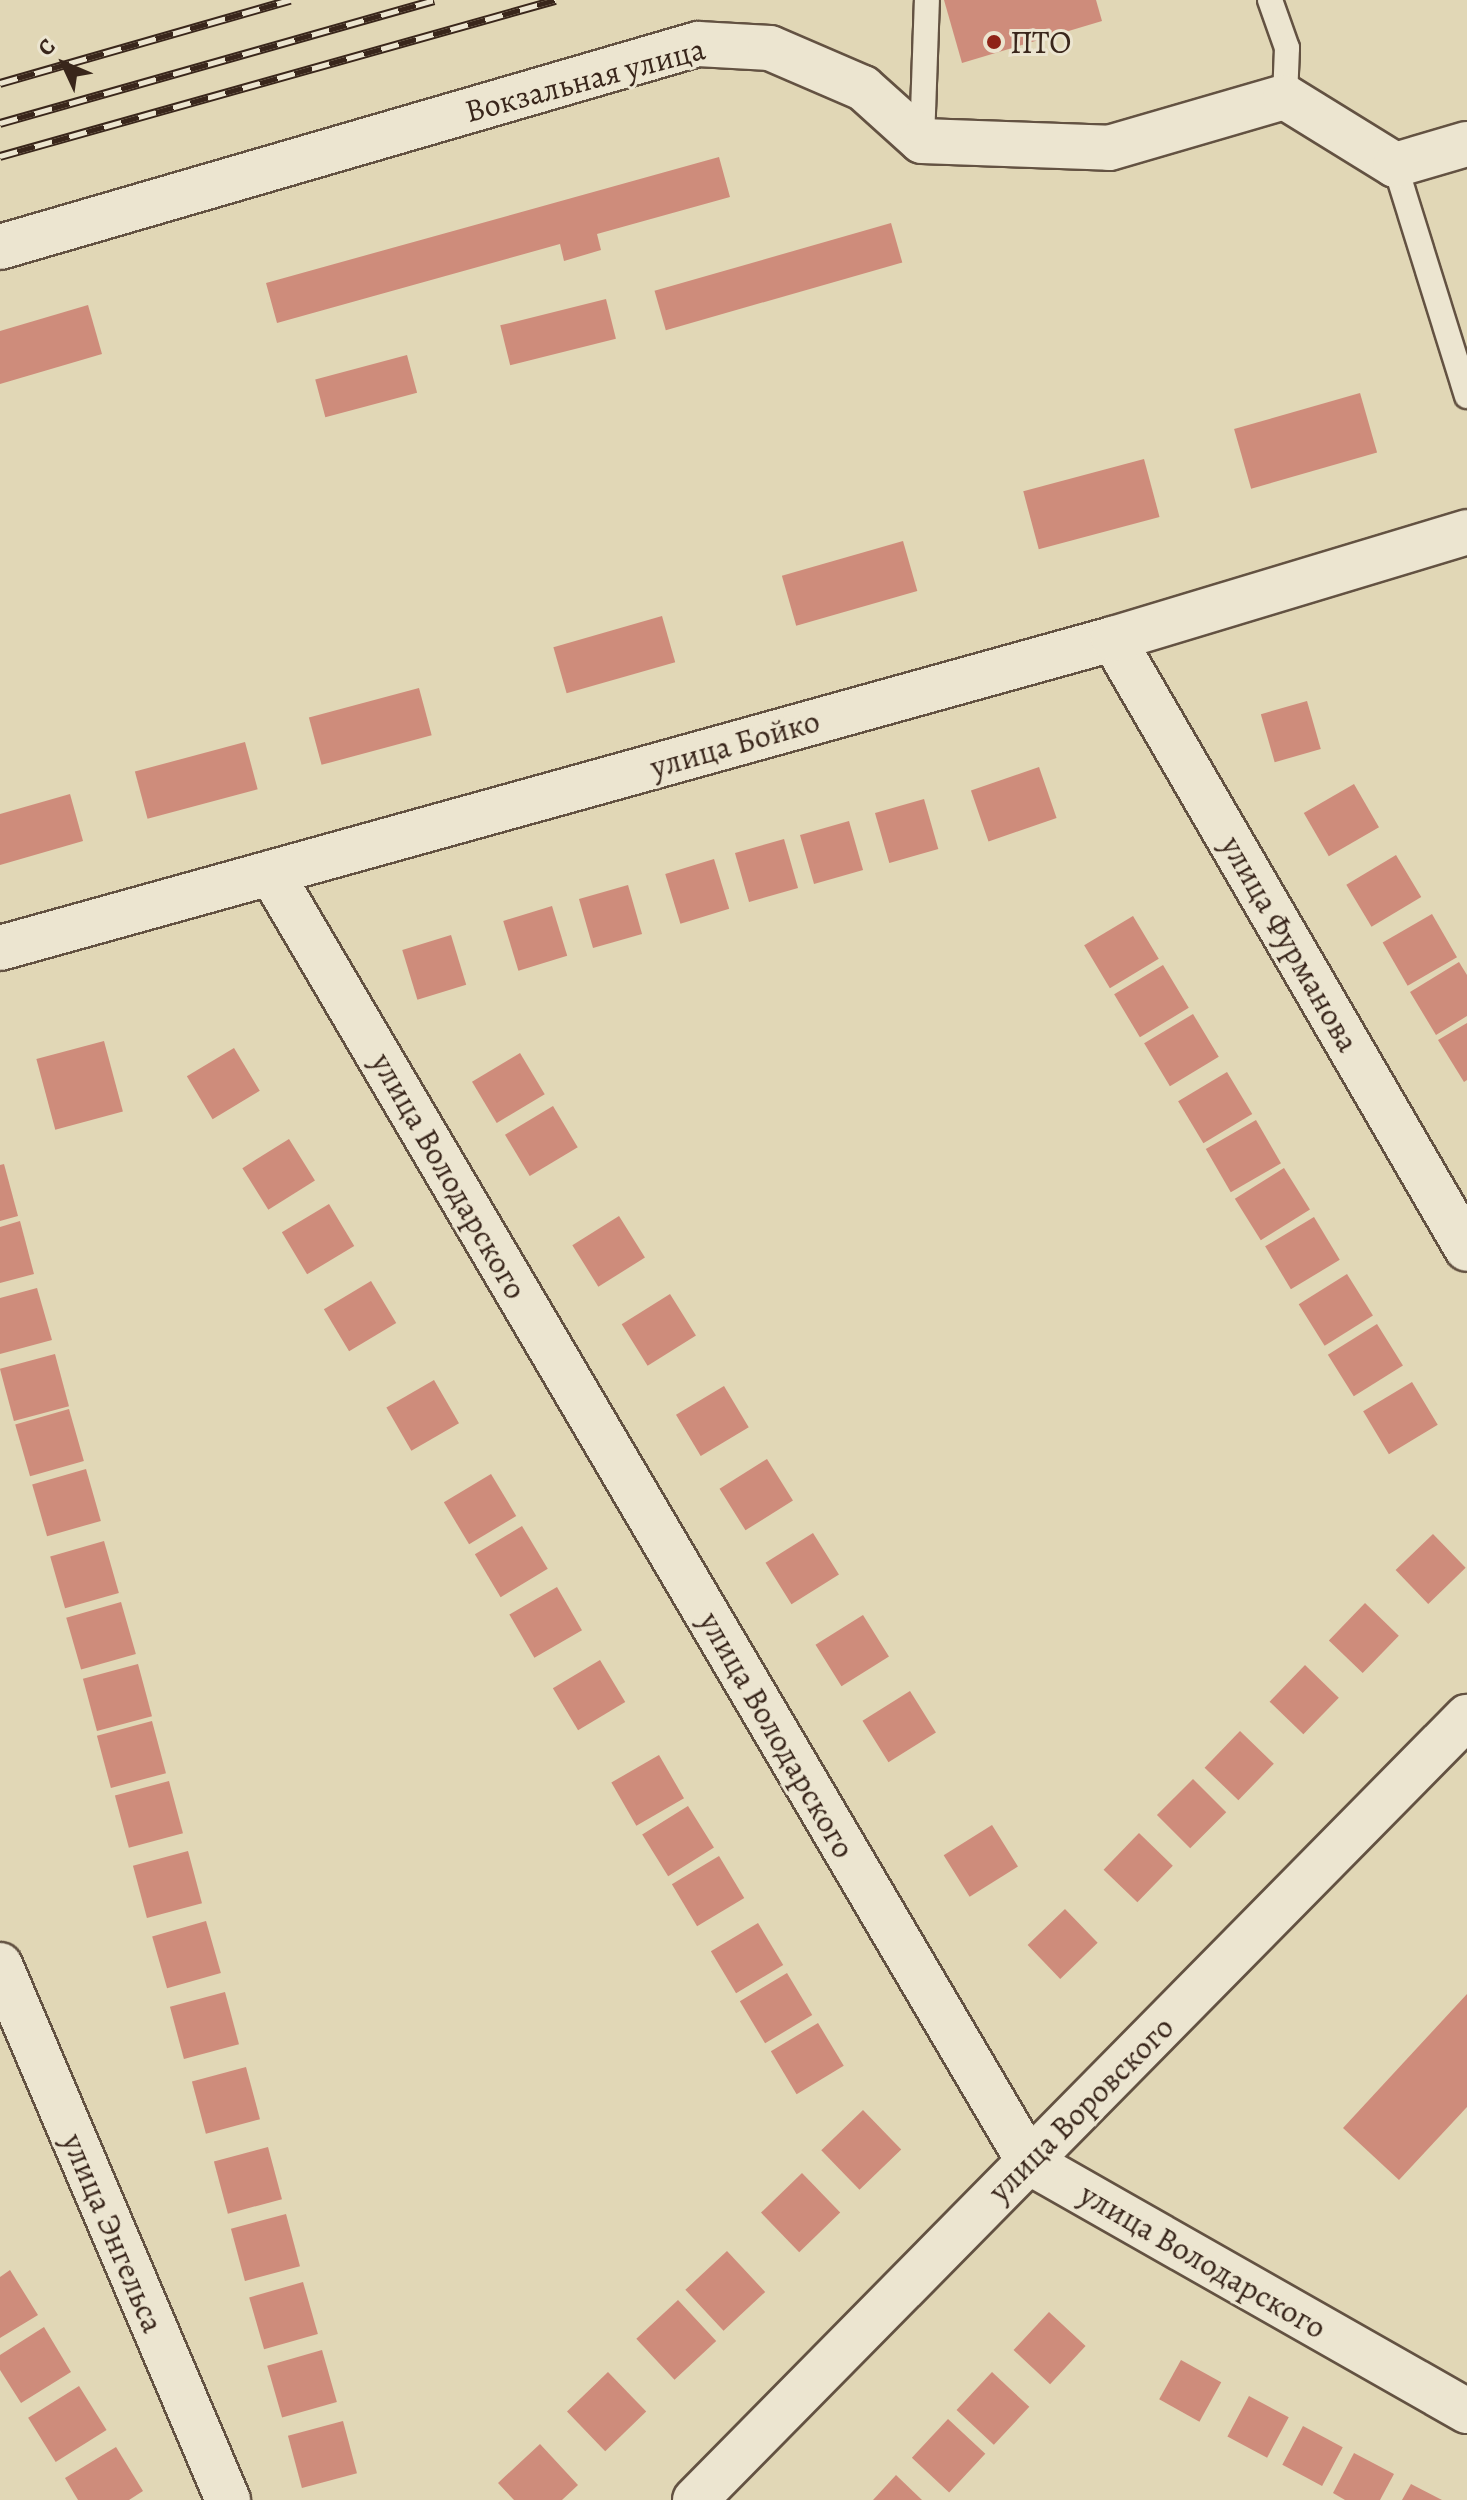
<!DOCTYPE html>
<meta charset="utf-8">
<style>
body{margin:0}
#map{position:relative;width:1467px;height:2500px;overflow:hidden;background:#e1d7b6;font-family:Alegreya,serif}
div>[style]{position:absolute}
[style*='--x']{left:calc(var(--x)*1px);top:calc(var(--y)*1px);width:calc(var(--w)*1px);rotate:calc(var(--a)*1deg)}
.building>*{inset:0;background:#ce8c7b;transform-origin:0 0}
.roads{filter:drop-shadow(2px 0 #635242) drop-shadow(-2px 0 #635242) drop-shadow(0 2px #635242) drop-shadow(0 -2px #635242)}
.lane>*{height:24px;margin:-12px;padding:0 12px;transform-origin:12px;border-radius:12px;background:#ece5d0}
.street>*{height:44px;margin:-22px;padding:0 22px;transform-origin:22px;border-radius:22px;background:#ece5d0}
.secondary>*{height:44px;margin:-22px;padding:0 22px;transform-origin:22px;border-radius:22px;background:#ece5d0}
.rail>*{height:9px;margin-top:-4.5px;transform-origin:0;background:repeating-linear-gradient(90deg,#ece5d0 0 18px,#39261b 0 36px);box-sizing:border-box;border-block:2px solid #39261b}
.dots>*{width:22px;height:22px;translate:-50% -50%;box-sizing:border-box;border:4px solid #ece5d0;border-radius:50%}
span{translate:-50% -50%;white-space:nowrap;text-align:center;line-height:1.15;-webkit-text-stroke:6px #ece5d0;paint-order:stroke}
.poi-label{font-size:32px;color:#39261b}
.left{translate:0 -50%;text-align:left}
.street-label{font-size:32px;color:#39261b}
.north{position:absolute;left:24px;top:24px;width:80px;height:80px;-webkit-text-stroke:6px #ece5d0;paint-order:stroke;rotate:314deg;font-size:22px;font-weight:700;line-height:32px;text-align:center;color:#39261b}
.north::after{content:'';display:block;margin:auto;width:28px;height:36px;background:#39261b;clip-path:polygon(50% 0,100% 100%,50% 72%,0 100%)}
</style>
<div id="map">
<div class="building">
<div style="clip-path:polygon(944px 0,1096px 0,1102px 21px,962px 63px)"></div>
<div style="clip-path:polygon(719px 157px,730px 197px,597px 234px,601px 250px,564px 261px,560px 244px,277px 323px,266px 283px)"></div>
<div style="left:891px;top:223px;width:41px;height:246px;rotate:74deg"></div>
<div style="left:606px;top:299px;width:41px;height:109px;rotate:76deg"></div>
<div style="clip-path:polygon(88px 305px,102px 354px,0 384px,0 331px)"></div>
<div style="left:407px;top:355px;width:39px;height:95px;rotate:75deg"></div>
<div style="left:1360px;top:393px;width:62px;height:131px;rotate:74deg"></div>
<div style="left:1144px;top:459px;width:60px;height:125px;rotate:75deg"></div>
<div style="left:903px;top:541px;width:52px;height:126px;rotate:74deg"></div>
<div style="left:662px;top:616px;width:48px;height:113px;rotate:74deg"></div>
<div style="left:419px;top:688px;width:49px;height:114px;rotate:75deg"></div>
<div style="left:1307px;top:701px;width:50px;height:48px;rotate:74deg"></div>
<div style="left:245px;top:742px;width:49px;height:114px;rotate:75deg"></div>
<div style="left:1039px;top:767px;width:54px;height:72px;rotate:71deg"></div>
<div style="left:1354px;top:784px;width:50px;height:58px;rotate:60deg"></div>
<div style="clip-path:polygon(70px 794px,83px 841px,0 865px,0 814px)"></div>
<div style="left:924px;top:799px;width:52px;height:51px;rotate:74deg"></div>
<div style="left:849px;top:821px;width:51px;height:51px;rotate:74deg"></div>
<div style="left:784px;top:839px;width:51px;height:51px;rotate:74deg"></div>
<div style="left:1396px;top:855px;width:49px;height:58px;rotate:59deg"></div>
<div style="left:714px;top:859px;width:52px;height:51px;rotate:73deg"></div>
<div style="left:628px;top:885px;width:51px;height:51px;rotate:74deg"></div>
<div style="left:552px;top:906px;width:52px;height:51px;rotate:73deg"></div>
<div style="left:1432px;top:914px;width:50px;height:57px;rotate:60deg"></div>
<div style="left:1133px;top:916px;width:50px;height:57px;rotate:59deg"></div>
<div style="left:451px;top:935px;width:52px;height:51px;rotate:73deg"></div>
<div style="clip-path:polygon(1459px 962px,1467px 975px,1467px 1016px,1436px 1035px,1410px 992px)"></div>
<div style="left:1163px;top:965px;width:50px;height:57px;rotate:59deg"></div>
<div style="left:1193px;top:1014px;width:50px;height:57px;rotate:59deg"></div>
<div style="clip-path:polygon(1467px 1023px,1467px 1080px,1464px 1082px,1438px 1040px)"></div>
<div style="left:104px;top:1041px;width:73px;height:70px;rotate:75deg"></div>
<div style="left:234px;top:1048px;width:50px;height:55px;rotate:59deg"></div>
<div style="left:520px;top:1053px;width:48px;height:56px;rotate:59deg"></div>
<div style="left:1227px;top:1072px;width:49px;height:57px;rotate:59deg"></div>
<div style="left:553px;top:1106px;width:48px;height:56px;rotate:59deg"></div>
<div style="left:1256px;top:1120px;width:50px;height:58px;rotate:60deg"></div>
<div style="left:289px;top:1139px;width:49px;height:55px;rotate:58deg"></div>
<div style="clip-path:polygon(4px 1164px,18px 1216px,0 1221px,0 1165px)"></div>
<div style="left:1284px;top:1168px;width:49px;height:58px;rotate:58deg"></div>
<div style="left:329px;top:1204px;width:49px;height:55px;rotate:59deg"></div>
<div style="left:619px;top:1216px;width:49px;height:55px;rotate:58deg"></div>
<div style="left:1314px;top:1217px;width:50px;height:57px;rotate:59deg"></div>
<div style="clip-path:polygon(20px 1221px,34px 1274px,0 1283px,0 1227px)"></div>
<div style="left:1347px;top:1274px;width:49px;height:57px;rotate:58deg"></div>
<div style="left:371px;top:1281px;width:49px;height:55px;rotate:59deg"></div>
<div style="clip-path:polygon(37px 1288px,52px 1340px,0 1354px,0 1298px)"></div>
<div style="left:670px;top:1294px;width:49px;height:57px;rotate:58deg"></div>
<div style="left:1377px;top:1324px;width:49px;height:58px;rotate:58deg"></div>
<div style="left:55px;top:1354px;width:54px;height:57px;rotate:75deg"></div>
<div style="left:434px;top:1380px;width:50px;height:55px;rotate:60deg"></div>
<div style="left:1412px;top:1382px;width:50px;height:57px;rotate:59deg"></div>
<div style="left:724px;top:1386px;width:48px;height:56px;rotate:59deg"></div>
<div style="left:69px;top:1409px;width:54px;height:56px;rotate:74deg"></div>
<div style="left:767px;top:1459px;width:49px;height:56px;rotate:58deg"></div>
<div style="left:86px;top:1469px;width:54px;height:56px;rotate:74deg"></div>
<div style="left:491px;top:1474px;width:49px;height:55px;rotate:59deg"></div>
<div style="left:522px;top:1526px;width:50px;height:55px;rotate:59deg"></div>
<div style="left:813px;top:1533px;width:49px;height:56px;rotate:58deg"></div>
<div style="left:1433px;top:1534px;width:47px;height:52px;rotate:46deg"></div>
<div style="left:104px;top:1541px;width:54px;height:56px;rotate:74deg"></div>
<div style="left:557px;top:1587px;width:50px;height:55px;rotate:60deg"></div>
<div style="left:121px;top:1602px;width:54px;height:57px;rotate:74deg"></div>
<div style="left:1365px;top:1603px;width:47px;height:52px;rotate:44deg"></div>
<div style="left:863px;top:1615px;width:49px;height:56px;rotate:58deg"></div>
<div style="left:600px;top:1660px;width:49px;height:55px;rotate:59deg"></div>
<div style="left:138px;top:1664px;width:54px;height:57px;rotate:75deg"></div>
<div style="left:1305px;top:1665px;width:47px;height:51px;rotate:44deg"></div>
<div style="left:910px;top:1691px;width:49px;height:56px;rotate:58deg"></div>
<div style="left:152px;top:1721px;width:54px;height:57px;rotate:75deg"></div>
<div style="left:1240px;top:1731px;width:47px;height:51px;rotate:44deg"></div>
<div style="left:659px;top:1755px;width:50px;height:55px;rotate:60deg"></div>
<div style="left:1193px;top:1779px;width:47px;height:51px;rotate:45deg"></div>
<div style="left:169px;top:1781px;width:54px;height:56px;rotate:75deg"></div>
<div style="left:688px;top:1806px;width:49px;height:54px;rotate:58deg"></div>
<div style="left:992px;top:1825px;width:49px;height:57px;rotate:58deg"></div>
<div style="left:1139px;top:1833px;width:47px;height:51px;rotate:44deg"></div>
<div style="left:188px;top:1851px;width:54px;height:57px;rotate:75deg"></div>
<div style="left:719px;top:1856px;width:49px;height:55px;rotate:59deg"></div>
<div style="left:1065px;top:1909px;width:47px;height:52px;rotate:46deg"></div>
<div style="left:206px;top:1921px;width:54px;height:56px;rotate:74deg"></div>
<div style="left:758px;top:1923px;width:49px;height:55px;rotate:59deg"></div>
<div style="left:787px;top:1973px;width:49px;height:55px;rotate:59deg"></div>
<div style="left:225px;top:1992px;width:54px;height:57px;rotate:75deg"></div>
<div style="clip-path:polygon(1467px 1994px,1467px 2107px,1399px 2180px,1343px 2128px)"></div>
<div style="left:818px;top:2023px;width:50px;height:55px;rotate:59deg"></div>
<div style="left:246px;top:2067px;width:54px;height:56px;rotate:75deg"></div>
<div style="left:863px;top:2110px;width:55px;height:58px;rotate:46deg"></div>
<div style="left:268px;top:2147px;width:54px;height:56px;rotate:75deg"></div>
<div style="left:802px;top:2173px;width:55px;height:57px;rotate:46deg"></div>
<div style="left:286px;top:2214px;width:54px;height:57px;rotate:75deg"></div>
<div style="left:727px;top:2251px;width:56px;height:57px;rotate:47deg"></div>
<div style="clip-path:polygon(10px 2270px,38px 2315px,0 2338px,0 2277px)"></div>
<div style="left:303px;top:2282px;width:54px;height:56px;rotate:74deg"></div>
<div style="left:678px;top:2300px;width:56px;height:57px;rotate:47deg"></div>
<div style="left:1049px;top:2312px;width:50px;height:52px;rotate:43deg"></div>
<div style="clip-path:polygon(44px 2327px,71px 2372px,21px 2403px,0 2370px,0 2355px)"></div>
<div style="left:322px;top:2350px;width:54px;height:57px;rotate:74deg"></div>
<div style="left:1181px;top:2360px;width:46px;height:45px;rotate:29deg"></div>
<div style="left:608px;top:2372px;width:55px;height:57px;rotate:46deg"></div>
<div style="left:992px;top:2372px;width:51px;height:52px;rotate:43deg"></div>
<div style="left:79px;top:2386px;width:52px;height:60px;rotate:58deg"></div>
<div style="left:1249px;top:2396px;width:45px;height:46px;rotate:28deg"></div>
<div style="left:948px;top:2419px;width:51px;height:53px;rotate:43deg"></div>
<div style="left:343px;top:2421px;width:54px;height:57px;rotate:75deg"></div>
<div style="left:1303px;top:2426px;width:45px;height:44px;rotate:28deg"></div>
<div style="clip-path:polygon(540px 2444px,578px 2485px,562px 2500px,514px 2500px,498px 2483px)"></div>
<div style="clip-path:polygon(116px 2447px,143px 2491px,129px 2500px,78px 2500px,65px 2478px)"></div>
<div style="clip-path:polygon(1354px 2453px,1394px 2474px,1380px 2500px,1345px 2500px,1333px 2493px)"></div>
<div style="clip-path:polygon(896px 2475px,922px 2500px,873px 2500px)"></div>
<div style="clip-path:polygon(1411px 2484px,1442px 2500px,1402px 2500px)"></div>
</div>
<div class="roads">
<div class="lane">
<div style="--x:1270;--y:0;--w:51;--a:70.5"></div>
<div style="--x:1287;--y:48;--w:49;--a:92.3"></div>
<div style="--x:922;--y:141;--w:141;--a:-88"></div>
<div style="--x:1395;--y:165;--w:242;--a:72.7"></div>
</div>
<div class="street">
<div style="--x:0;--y:247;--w:727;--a:-16.22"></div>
<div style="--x:698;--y:44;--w:72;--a:3.2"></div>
<div style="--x:770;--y:48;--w:101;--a:23.3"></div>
<div style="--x:863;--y:88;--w:79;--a:41.9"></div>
<div style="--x:922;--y:141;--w:187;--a:2.1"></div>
<div style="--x:1109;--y:148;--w:183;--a:-16.2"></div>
<div style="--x:1285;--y:97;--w:129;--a:31.7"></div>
<div style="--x:1395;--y:165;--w:75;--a:-16.3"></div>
<div style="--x:1113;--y:639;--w:705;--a:59.87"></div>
<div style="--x:271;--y:873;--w:1495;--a:59.54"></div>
<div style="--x:1029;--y:2162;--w:504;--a:29.62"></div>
<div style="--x:0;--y:948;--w:1155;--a:-15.52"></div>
<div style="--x:1113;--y:639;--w:370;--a:-16.8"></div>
<div style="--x:0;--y:1965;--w:582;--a:66.92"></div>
</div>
<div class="secondary">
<div style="--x:695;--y:2500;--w:1100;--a:-45.41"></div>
</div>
</div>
<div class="rail">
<div style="--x:0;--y:83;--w:302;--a:-16"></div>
<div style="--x:0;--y:123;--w:451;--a:-15.8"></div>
<div style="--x:0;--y:156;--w:577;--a:-15.7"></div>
</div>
<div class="dots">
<div style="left:994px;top:42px;background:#8f2418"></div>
</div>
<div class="poi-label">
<span class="left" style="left:1010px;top:42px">ПТО</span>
</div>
<div class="street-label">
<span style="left:585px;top:80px;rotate:-15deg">Вокзальная улица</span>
<span style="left:735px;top:744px;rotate:-16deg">улица Бойко</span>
<span style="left:1290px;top:944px;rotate:60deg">улица Фурманова</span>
<span style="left:449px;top:1176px;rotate:60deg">улица Володарского</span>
<span style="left:777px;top:1735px;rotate:60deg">улица Володарского</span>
<span style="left:1081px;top:2109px;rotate:-45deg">улица Воровского</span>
<span style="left:113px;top:2233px;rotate:67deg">улица Энгельса</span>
<span style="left:1203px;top:2261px;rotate:30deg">улица Володарского</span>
</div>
<div class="north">С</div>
</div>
